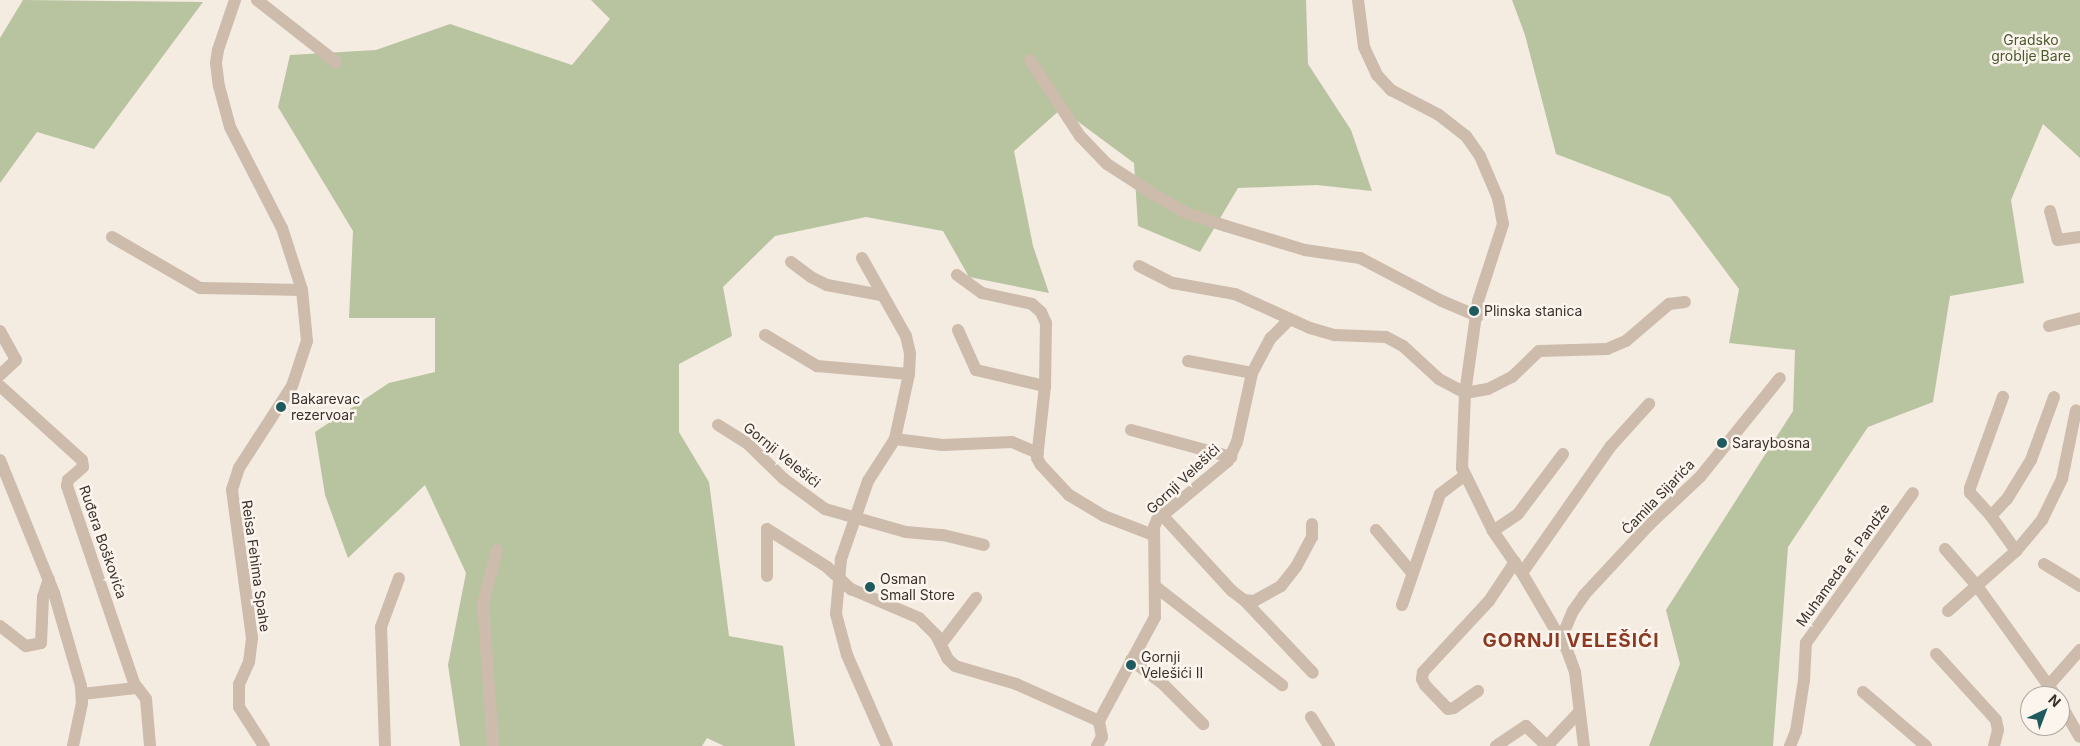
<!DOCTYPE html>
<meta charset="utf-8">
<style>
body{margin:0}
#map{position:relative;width:2080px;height:746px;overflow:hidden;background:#f4ebe1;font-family:Inter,sans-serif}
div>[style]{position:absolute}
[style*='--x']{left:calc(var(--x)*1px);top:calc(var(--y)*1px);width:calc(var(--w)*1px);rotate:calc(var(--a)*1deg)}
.green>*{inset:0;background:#b8c4a0}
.street>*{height:12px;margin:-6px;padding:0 6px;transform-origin:6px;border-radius:6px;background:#cdbbac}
.dots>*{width:14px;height:14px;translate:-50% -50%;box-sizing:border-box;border:2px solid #fbf5ee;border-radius:50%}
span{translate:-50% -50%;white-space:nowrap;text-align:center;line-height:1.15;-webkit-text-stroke:5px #fbf5ee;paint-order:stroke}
.park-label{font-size:14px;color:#4a5a2e}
.poi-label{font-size:14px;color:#3b302b}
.left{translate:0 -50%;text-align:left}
.street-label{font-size:14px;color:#3b302b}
.district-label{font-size:19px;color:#8c3b22;font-weight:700;letter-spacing:1px}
.north{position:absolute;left:2020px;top:686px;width:50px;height:50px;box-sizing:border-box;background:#fbf5ee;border:1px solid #aea6a0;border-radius:50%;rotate:43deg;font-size:14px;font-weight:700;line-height:20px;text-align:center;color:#3b302b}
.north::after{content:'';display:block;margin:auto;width:18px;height:22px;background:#1f5a5e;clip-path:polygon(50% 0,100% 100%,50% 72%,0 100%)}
</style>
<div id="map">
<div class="green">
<div style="clip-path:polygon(23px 0,203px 2px,94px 149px,37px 132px,0 183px,0 38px)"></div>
<div style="clip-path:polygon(591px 0,1306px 0,1308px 64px,1351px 130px,1372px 191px,1317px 185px,1238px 188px,1200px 252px,1138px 226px,1134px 163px,1061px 109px,1014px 151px,1033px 246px,1049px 293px,969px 277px,943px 231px,866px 217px,775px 236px,723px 287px,732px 336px,679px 364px,679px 432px,709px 482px,729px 636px,783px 646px,795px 746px,724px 746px,707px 738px,702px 746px,460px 746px,448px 665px,466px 573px,425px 485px,348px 558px,325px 495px,315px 432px,389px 383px,435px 372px,435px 318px,349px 318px,353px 231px,278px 107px,290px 55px,376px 50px,450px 24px,572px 65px,610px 19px)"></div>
<div style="clip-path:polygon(1512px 0,2080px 0,2080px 158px,2043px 124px,2011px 200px,2024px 283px,1950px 296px,1933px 402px,1868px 427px,1788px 547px,1773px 746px,1649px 746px,1680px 664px,1666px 610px,1793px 411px,1795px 350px,1729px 343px,1739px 289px,1670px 197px,1556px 154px,1525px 35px)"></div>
</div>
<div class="street">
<div style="--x:235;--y:0;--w:53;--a:108.8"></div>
<div style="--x:218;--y:50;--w:13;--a:99"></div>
<div style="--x:216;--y:63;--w:23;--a:83"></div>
<div style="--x:219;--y:86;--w:42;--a:75"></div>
<div style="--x:230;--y:127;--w:114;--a:62.8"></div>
<div style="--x:282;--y:228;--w:65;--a:72.1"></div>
<div style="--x:302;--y:290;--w:51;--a:84.4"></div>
<div style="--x:307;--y:341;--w:47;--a:108.4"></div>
<div style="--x:292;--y:386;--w:98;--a:122.9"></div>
<div style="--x:239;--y:468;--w:23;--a:108"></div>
<div style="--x:232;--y:490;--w:149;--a:82.3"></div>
<div style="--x:252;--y:638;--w:24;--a:97"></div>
<div style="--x:249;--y:662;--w:24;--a:114"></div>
<div style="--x:239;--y:684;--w:23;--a:90"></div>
<div style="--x:239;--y:707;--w:46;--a:57.3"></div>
<div style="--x:257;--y:0;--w:100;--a:38.1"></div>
<div style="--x:1358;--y:0;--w:47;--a:82.7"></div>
<div style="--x:1364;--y:47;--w:31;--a:65"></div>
<div style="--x:1377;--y:75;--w:21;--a:47"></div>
<div style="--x:1391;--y:90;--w:54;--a:27.5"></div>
<div style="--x:1439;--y:115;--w:34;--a:38"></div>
<div style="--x:1466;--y:136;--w:24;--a:55"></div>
<div style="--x:1480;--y:156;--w:46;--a:66.8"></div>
<div style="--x:1498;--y:198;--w:26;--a:79"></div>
<div style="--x:1503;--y:224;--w:81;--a:108"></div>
<div style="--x:1478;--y:301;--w:93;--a:98"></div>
<div style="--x:1465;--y:393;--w:75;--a:92.3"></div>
<div style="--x:1462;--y:468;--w:70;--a:63.8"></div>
<div style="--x:1493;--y:531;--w:51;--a:55.4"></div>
<div style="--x:1522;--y:573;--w:89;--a:59.7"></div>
<div style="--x:1567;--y:650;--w:23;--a:70"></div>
<div style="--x:1575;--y:672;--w:75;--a:83.1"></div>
<div style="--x:1030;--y:60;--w:91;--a:56.7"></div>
<div style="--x:1080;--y:136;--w:39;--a:46"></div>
<div style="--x:1107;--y:164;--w:57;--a:32.9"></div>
<div style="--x:1155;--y:195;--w:36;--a:30"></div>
<div style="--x:1186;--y:213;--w:42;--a:18"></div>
<div style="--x:1226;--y:226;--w:83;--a:16.9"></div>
<div style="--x:1305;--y:250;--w:56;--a:8.3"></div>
<div style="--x:1360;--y:258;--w:93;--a:27.7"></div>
<div style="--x:1442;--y:301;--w:39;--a:23"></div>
<div style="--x:2050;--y:211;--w:30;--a:75"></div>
<div style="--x:2058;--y:240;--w:22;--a:-8"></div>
<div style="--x:112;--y:237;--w:102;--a:30.1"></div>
<div style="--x:200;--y:288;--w:102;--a:1.1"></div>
<div style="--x:862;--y:258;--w:90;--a:60.6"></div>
<div style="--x:906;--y:336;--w:18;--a:77"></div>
<div style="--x:910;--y:354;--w:20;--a:93"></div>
<div style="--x:909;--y:374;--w:66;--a:102.2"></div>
<div style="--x:895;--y:439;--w:50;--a:122.7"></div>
<div style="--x:868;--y:481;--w:83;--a:109.1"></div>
<div style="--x:841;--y:559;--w:55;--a:95.2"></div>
<div style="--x:836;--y:614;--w:42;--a:75"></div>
<div style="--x:847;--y:655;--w:99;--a:66.3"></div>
<div style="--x:791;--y:262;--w:25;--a:37"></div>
<div style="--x:811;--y:277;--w:18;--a:27"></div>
<div style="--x:827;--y:285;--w:55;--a:10.5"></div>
<div style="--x:1139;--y:266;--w:38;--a:27"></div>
<div style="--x:1173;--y:283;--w:63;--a:10.1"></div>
<div style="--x:1235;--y:294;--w:82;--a:24.4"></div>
<div style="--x:1310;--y:328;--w:26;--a:16"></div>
<div style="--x:1335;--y:335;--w:51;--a:2.2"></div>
<div style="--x:1386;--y:337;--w:19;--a:28"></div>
<div style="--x:1403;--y:346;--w:49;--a:42.5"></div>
<div style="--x:1439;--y:379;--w:30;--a:28"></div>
<div style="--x:957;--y:275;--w:31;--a:36"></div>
<div style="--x:982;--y:293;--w:51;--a:12.4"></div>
<div style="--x:1032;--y:304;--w:12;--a:42"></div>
<div style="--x:1041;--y:312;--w:12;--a:66"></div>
<div style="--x:1046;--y:323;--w:63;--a:90.9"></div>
<div style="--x:1045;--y:386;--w:72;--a:96.3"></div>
<div style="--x:1037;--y:458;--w:8;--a:60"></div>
<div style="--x:1041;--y:465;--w:41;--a:47"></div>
<div style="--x:1069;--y:495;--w:41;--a:31"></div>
<div style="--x:1104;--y:516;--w:53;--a:21.2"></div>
<div style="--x:2049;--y:326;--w:32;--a:-14"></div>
<div style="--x:958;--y:330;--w:44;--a:65.8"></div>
<div style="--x:976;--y:370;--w:71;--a:13.1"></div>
<div style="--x:0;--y:331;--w:33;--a:61"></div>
<div style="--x:16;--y:360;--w:22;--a:137"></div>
<div style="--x:765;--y:335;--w:61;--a:30.8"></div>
<div style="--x:817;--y:366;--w:92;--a:5"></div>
<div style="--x:1188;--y:361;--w:65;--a:10.6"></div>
<div style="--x:0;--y:386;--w:110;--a:42.1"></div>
<div style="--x:82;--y:460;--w:7;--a:82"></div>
<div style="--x:83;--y:467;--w:20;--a:139"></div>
<div style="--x:68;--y:480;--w:6;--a:99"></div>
<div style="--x:67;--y:486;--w:208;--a:71.2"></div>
<div style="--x:134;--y:683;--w:20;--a:53"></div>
<div style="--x:146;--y:699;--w:47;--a:85.1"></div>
<div style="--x:1465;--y:393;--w:23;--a:-10"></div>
<div style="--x:1488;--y:389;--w:27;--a:-27"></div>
<div style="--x:1512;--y:377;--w:37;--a:-44"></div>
<div style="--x:1539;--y:351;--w:68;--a:-1.7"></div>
<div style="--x:1607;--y:349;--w:21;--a:-23"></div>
<div style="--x:1626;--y:341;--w:57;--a:-40.7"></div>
<div style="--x:1669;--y:304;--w:16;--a:-7"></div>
<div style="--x:718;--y:425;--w:36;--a:32"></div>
<div style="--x:748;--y:444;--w:50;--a:44.2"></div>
<div style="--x:784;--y:479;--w:51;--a:36.2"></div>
<div style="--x:825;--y:509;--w:84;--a:15.9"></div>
<div style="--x:906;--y:532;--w:37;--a:5"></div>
<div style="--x:943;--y:535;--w:42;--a:13.7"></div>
<div style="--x:1131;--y:430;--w:104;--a:15.1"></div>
<div style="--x:895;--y:439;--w:48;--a:7.1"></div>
<div style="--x:943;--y:445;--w:69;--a:-2.5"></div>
<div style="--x:1012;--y:442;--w:28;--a:23"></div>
<div style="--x:0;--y:460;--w:144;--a:67.9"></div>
<div style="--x:54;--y:593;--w:97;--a:73.8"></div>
<div style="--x:81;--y:686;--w:17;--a:87"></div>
<div style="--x:82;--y:703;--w:44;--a:101.8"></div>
<div style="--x:1163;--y:516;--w:102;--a:47.4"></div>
<div style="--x:1232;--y:591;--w:15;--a:37"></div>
<div style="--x:1244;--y:600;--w:10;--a:6"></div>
<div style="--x:1254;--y:601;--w:31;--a:-29"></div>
<div style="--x:1281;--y:586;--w:24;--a:-52"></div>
<div style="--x:1296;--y:567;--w:34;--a:-62"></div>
<div style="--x:1312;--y:537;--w:13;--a:-90"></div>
<div style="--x:1991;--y:516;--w:31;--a:-132"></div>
<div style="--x:1970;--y:493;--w:5;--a:-90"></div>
<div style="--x:1970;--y:488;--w:97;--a:-70.1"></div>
<div style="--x:1376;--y:530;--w:57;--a:49.9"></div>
<div style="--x:1493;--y:531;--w:30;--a:-34"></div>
<div style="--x:1518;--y:514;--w:75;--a:-53.1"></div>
<div style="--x:1945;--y:549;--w:49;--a:49.1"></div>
<div style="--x:1977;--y:586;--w:135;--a:54.3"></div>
<div style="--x:2016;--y:551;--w:43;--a:-125.5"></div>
<div style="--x:1991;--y:516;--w:23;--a:-47"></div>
<div style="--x:2007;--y:499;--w:46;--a:-58.4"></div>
<div style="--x:2031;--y:460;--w:67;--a:-69.9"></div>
<div style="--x:2044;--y:564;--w:42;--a:31.4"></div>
<div style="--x:1522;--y:573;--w:155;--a:-55"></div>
<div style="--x:1611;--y:446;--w:57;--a:-47.9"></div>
<div style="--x:767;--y:576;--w:47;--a:-90"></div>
<div style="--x:767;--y:529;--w:71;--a:32.3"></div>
<div style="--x:827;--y:567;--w:33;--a:43"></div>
<div style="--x:851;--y:589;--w:74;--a:23.1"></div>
<div style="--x:919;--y:618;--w:24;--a:45"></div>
<div style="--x:936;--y:635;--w:25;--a:64"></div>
<div style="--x:947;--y:658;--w:11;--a:45"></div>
<div style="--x:955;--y:666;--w:64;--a:16.4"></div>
<div style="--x:1016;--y:684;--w:91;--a:24"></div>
<div style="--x:1156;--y:587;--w:160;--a:37.9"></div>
<div style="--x:1244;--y:600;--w:100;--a:46.6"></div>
<div style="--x:1402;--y:605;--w:117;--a:-71.1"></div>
<div style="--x:1440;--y:494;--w:30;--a:-37"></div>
<div style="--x:1948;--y:611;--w:91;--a:-41.4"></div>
<div style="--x:2016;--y:551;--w:40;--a:-50"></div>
<div style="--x:2042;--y:520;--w:46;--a:-64"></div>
<div style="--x:2062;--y:479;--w:70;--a:-78.5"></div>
<div style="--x:0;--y:626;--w:33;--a:38"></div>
<div style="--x:26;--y:646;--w:15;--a:-11"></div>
<div style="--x:41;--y:643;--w:46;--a:-87.5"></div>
<div style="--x:43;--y:597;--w:19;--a:-72"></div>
<div style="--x:1561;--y:639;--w:30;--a:-67"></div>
<div style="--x:1573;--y:611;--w:19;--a:-55"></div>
<div style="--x:1584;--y:595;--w:98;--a:-47.1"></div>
<div style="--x:1651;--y:523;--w:67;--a:-43.2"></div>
<div style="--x:1700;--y:477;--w:127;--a:-51.1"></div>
<div style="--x:941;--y:644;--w:58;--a:-52.7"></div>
<div style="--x:1936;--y:654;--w:89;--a:47.7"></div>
<div style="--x:1996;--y:720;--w:10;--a:79"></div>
<div style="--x:1998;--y:730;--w:16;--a:104"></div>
<div style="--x:1131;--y:660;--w:40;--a:37"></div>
<div style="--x:1163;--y:684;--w:57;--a:45"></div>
<div style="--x:2049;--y:685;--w:47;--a:-48.5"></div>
<div style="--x:1478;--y:691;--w:29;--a:145"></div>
<div style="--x:1454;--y:708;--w:6;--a:171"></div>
<div style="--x:1448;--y:709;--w:33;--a:-134"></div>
<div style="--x:1425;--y:685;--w:7;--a:-117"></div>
<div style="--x:1422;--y:679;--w:7;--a:-82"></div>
<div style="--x:1423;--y:672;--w:97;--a:-47.1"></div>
<div style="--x:1489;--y:601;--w:47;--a:-56.3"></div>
<div style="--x:1863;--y:692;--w:83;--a:40.6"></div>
<div style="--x:82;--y:694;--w:54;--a:-6.3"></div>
<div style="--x:2060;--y:703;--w:39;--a:60"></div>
<div style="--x:1311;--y:717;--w:34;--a:58"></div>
<div style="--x:385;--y:746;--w:119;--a:-91.9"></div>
<div style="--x:381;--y:627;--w:52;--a:-69.8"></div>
<div style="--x:493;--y:746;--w:142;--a:-94"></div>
<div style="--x:483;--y:604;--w:56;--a:-75.5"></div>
<div style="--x:1097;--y:746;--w:10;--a:-61"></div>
<div style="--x:1102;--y:737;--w:16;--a:-101"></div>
<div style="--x:1099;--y:721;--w:118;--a:-61.7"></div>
<div style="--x:1155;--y:617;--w:90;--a:-90.6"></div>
<div style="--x:1154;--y:527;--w:8;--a:-67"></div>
<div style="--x:1157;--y:520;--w:92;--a:-39.7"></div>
<div style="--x:1228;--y:461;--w:21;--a:-65"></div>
<div style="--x:1237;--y:442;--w:71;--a:-77.7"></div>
<div style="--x:1252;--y:373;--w:40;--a:-62"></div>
<div style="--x:1271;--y:338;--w:25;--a:-45"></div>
<div style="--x:1496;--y:746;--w:36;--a:-34"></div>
<div style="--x:1526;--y:726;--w:29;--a:44"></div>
<div style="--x:1547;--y:746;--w:47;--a:-46.7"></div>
<div style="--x:1790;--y:746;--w:16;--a:-68"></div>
<div style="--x:1796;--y:731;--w:52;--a:-81.1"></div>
<div style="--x:1804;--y:680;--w:37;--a:-87"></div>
<div style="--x:1806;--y:643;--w:184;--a:-54.5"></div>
</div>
<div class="dots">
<div style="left:1474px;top:311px;background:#1f5a5e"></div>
<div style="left:281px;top:407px;background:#1f5a5e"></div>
<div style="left:1722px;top:443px;background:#1f5a5e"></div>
<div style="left:870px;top:587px;background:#1f5a5e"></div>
<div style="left:1131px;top:665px;background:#1f5a5e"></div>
</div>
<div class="park-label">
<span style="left:2031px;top:48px">Gradsko<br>groblje Bare</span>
</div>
<div class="poi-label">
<span class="left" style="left:1484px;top:311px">Plinska stanica</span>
<span class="left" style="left:291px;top:407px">Bakarevac<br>rezervoar</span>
<span class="left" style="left:1732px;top:443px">Saraybosna</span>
<span class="left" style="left:880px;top:587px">Osman<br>Small Store</span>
<span class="left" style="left:1141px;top:665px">Gornji<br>Velešići II</span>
</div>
<div class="street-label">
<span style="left:782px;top:455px;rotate:39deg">Gornji Velešići</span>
<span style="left:1183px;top:479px;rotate:-43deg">Gornji Velešići</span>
<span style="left:1658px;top:497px;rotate:-46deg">Ćamila Sijarića</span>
<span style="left:103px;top:542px;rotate:71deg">Ruđera Boškovića</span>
<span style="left:1843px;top:565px;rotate:-54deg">Muhameda ef. Pandže</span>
<span style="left:256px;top:566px;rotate:82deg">Reisa Fehima Spahe</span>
</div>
<div class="district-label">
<span style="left:1571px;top:641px">GORNJI VELEŠIĆI</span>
</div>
<div class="north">N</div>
</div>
